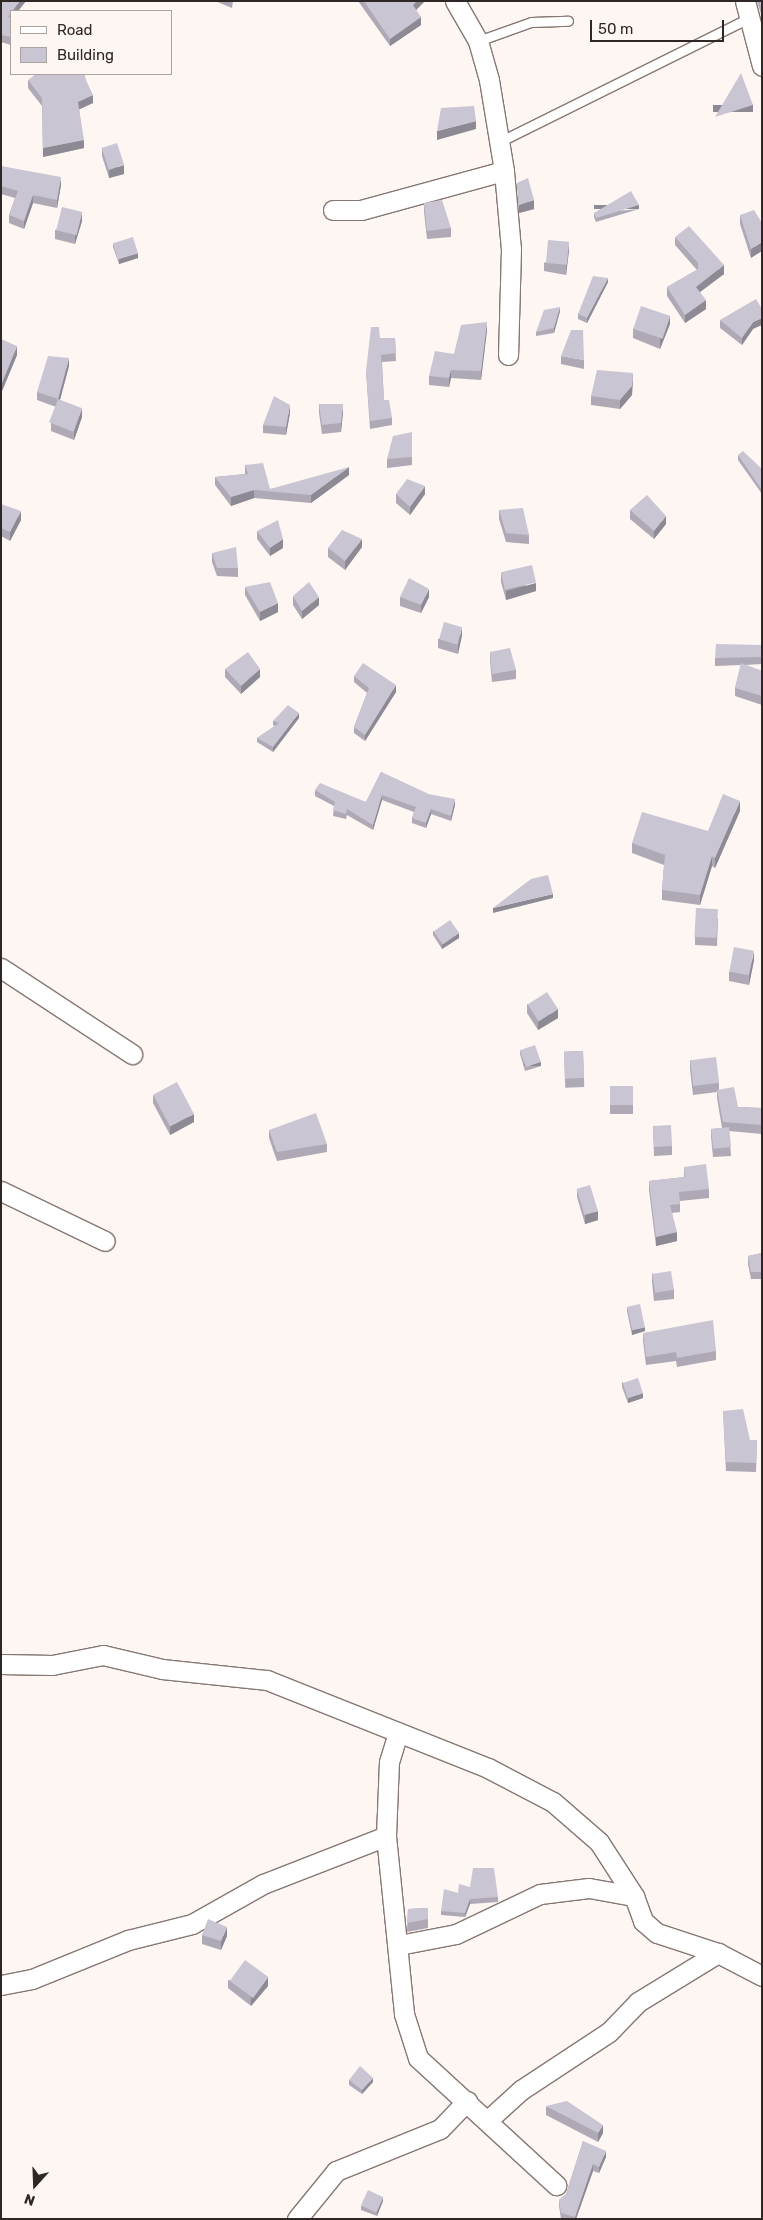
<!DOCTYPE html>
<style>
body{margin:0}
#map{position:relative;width:763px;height:2220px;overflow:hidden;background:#fdf6f3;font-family:Rubik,sans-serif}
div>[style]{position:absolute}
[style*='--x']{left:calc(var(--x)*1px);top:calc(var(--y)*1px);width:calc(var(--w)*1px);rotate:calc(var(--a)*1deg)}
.roads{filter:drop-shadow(1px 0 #867772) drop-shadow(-1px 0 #867772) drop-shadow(0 1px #867772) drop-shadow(0 -1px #867772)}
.service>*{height:9px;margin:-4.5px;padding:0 4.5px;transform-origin:4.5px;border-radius:4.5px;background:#fff}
.minor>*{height:19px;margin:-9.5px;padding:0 9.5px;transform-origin:9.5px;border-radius:9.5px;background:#fff}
.wall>*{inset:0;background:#aea9b5;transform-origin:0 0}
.shaded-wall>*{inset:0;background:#8d8a94;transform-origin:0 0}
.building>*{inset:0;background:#cac5d3;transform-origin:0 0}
span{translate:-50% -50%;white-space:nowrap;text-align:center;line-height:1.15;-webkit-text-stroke:5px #fdf6f3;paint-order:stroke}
.frame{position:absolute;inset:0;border:2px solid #2e2725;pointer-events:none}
.legend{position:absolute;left:10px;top:10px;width:162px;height:65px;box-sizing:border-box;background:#fdf6f3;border:1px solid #aaa3a1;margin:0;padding:6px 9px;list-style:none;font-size:15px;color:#2e2725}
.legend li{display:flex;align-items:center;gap:10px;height:25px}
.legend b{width:25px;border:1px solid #aaa3a1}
.north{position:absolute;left:10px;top:2160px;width:50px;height:50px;-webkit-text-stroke:4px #fdf6f3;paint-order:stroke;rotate:200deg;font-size:14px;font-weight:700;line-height:20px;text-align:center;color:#2e2725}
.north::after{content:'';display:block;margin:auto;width:18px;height:22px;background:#2e2725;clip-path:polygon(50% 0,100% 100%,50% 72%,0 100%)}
.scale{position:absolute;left:590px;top:20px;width:134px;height:22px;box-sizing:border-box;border:2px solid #2e2725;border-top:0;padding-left:6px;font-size:15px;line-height:18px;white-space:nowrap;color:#2e2725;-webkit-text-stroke:4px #fdf6f3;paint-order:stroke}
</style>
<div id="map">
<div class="roads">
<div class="service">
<div style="--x:478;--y:41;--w:56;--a:-19.7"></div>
<div style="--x:531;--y:22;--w:37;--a:-2"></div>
<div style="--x:499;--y:142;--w:279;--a:-26.4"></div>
</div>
<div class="minor">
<div style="--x:455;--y:1;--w:46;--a:60.1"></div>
<div style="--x:478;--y:41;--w:41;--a:74.2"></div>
<div style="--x:489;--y:80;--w:92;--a:80.6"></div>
<div style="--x:504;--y:171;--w:78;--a:84.9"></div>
<div style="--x:511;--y:249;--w:106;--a:91.6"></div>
<div style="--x:745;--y:1;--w:67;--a:75.3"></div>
<div style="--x:333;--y:210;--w:28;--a:0"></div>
<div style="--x:361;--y:210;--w:148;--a:-15.3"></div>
<div style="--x:1;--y:968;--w:157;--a:33.3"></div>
<div style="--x:1;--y:1191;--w:115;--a:25.7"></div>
<div style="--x:1;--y:1664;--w:51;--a:1.1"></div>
<div style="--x:52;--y:1665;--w:52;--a:-11.1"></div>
<div style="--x:103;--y:1655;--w:61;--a:13.3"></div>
<div style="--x:162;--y:1669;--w:106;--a:6"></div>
<div style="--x:267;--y:1680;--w:238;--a:21.7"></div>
<div style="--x:488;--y:1768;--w:73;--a:27.6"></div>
<div style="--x:553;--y:1802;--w:61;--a:41"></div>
<div style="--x:599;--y:1842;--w:64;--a:57.1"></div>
<div style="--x:634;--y:1896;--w:27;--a:70"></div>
<div style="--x:643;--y:1921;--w:18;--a:41"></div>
<div style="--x:657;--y:1933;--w:64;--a:18.2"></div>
<div style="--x:718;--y:1953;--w:50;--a:27.6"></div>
<div style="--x:386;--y:1836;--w:179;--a:84.2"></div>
<div style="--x:404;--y:2014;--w:46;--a:72.3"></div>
<div style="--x:418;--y:2058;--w:188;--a:42.6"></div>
<div style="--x:399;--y:1945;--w:58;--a:-10.9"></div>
<div style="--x:456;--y:1934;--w:93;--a:-25.5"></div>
<div style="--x:540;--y:1894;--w:49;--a:-7"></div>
<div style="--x:589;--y:1888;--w:46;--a:10.1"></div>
<div style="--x:1;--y:1985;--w:32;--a:-11"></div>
<div style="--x:32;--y:1979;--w:104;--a:-22.1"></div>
<div style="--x:128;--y:1940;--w:66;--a:-14"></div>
<div style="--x:192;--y:1924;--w:81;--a:-29.4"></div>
<div style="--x:263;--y:1884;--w:132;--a:-21.3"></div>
<div style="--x:386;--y:1836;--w:74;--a:-87.7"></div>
<div style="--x:389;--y:1762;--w:31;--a:-73"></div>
<div style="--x:488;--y:2120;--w:45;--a:-42.3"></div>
<div style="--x:521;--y:2090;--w:105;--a:-33.4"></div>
<div style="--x:609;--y:2032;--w:42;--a:-46"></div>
<div style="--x:638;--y:2002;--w:94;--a:-31.5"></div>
<div style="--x:297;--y:2219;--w:62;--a:-50.9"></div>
<div style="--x:336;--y:2171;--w:112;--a:-22"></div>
<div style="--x:440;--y:2129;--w:39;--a:-46"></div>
</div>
</div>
<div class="wall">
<div style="clip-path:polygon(1px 1px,26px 1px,18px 11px,11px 11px,11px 45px,1px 42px)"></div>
<div style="clip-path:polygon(215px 1px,233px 1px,232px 8px)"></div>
<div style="left:266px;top:1px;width:21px;height:1px"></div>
<div style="clip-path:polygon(358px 1px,425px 1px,416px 10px,421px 25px,390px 46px)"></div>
<div style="clip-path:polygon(757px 1px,762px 1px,762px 17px)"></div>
<div style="clip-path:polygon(84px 74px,93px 103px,79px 109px,84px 148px,43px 157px,42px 106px,28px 88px,28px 80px)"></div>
<div style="clip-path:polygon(102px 147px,124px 174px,109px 178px,102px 156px)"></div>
<div style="clip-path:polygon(1px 166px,61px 185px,57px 208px,33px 203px,24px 229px,9px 223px,9px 215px,15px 198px,1px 194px)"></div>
<div style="clip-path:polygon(517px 183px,534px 209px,519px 213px)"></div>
<div style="clip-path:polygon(424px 203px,451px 228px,451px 237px,427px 239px,424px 212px)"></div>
<div style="clip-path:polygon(639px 209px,596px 222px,594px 217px,594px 213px)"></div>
<div style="clip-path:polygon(740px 215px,762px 223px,751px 258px,740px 224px)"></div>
<div style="clip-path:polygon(82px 221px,75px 244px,55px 239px,55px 230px)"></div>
<div style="clip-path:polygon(675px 237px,724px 274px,700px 292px,706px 309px,685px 323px,667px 296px,667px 287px,697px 270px,675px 245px)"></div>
<div style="clip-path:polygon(113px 243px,138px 258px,119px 264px,113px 247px)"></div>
<div style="clip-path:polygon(569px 250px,566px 275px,544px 271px,544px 263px)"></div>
<div style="clip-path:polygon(608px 282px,587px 323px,578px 319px,578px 314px)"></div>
<div style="clip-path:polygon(560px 311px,554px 333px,536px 336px,536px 332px)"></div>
<div style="clip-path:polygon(720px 320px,753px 329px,742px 345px,720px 328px)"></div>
<div style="clip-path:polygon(670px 324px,660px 349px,633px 338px,633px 329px)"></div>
<div style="clip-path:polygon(487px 330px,481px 380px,451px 378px,449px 387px,429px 385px,429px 376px,454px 354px)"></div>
<div style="clip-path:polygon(380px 338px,395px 338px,396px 361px,382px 362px,384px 400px,392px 418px,392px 425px,370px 429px,366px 371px)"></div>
<div style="clip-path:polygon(1px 339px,17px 355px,2px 391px,1px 391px)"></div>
<div style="clip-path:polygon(561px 356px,584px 360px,584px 369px,561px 364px)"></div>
<div style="clip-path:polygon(69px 366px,60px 400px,82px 417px,74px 440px,51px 431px,51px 423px,56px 407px,37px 400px,37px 392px)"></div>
<div style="clip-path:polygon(633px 382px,632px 395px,620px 409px,591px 405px,591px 396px)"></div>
<div style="clip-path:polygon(319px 404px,343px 412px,341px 432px,322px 434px,319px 413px)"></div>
<div style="clip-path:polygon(290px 413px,286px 435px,263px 433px,263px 425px)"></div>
<div style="clip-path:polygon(412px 432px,412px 465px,387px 468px,387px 459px)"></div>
<div style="clip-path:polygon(738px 455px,762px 469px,762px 494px,738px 460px)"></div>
<div style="clip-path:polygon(245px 465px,270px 489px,349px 475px,311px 503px,254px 498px,231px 506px,215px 485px,215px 477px,245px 474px)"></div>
<div style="clip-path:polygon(396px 494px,425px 494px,410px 515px,396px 503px)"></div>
<div style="clip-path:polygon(1px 504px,21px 520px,10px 541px,1px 536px)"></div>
<div style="clip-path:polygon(499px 510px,529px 535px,529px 544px,506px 542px,499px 519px)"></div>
<div style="clip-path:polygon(630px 510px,666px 524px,654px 539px,630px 519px)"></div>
<div style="clip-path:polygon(257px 531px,283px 548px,270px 556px,257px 539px)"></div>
<div style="clip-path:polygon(362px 547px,345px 570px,328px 557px,328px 548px)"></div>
<div style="clip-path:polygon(212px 553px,238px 568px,238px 577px,217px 576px,212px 562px)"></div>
<div style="clip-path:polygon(501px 573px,536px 591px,506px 600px,501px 582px)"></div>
<div style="clip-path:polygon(245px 587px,278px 612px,260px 621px,245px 595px)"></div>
<div style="clip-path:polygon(293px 596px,319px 605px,302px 619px,293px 605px)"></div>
<div style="clip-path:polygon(400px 597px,429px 597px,421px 613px,400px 606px)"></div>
<div style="clip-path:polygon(462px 635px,458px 654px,438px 648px,438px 639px)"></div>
<div style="clip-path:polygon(762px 645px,762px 664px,745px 665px,762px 671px,762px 705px,735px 696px,735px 688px,741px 665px,715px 666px,715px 658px)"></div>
<div style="clip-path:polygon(490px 652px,516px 670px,516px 679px,492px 682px,490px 661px)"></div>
<div style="clip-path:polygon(225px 669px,260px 677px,241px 694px,225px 677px)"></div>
<div style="clip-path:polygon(354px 676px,396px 692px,365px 741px,354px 733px,354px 727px,367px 693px,354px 682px)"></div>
<div style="clip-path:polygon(299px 718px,273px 752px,257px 742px,257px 738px,275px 726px,273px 725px,273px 721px)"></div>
<div style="clip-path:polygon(381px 772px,428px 794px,455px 805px,451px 821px,431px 814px,426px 828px,412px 823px,412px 818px,414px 812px,382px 800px,373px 830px,347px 815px,346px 819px,333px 816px,334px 806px,315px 796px,315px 790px,366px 802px)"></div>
<div style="clip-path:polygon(740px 811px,715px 868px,712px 866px,700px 905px,662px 900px,662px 890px,664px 865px,632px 853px,632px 843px,708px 831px)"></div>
<div style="clip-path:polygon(718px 918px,717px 946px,695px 945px,695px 937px)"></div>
<div style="clip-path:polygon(433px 931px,459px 938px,442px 949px,433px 935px)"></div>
<div style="clip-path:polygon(754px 960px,749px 985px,729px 981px,729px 972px)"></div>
<div style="clip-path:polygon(527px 1004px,558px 1018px,538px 1030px,527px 1013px)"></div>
<div style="clip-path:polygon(520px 1050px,541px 1066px,525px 1071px,520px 1054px)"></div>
<div style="left:583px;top:1051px;width:36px;height:19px;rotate:88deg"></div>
<div style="clip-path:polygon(690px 1060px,719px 1083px,719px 1090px,738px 1107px,762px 1108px,762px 1134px,729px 1131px,731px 1156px,713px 1157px,711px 1137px,711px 1129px,722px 1128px,717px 1098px,717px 1092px,693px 1095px,690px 1069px)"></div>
<div style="left:633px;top:1086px;width:28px;height:23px;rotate:90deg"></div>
<div style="clip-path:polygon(153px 1095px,194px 1122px,170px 1135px,153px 1103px)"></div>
<div style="clip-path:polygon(653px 1126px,672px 1146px,672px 1155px,654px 1156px)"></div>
<div style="clip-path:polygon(269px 1130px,327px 1144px,327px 1152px,277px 1161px,269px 1138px)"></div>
<div style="clip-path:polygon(684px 1167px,709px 1189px,709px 1198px,680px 1201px,680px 1212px,672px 1213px,677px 1241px,656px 1246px,649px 1190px,649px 1181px,684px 1177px)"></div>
<div style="clip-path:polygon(577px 1189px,598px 1220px,585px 1224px,577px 1197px)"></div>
<div style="clip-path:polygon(762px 1253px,762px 1279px,751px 1279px,748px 1264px,748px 1256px)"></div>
<div style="clip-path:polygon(652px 1273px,674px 1290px,674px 1299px,654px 1301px,652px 1282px)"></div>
<div style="clip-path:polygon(627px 1307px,645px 1331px,632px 1335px,627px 1311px)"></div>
<div style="clip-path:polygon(643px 1333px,716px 1351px,716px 1360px,677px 1367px,676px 1361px,646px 1365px,643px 1341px)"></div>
<div style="clip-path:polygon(622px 1382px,643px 1398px,628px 1403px,622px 1387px)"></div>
<div style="clip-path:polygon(723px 1411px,750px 1440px,757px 1440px,756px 1472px,726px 1471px)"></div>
<div style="clip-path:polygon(470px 1887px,498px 1897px,498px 1902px,470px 1904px,465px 1917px,441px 1915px,441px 1911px,458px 1893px)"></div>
<div style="clip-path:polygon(428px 1908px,428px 1928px,407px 1932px,408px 1909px)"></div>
<div style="clip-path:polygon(202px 1935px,227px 1936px,221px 1950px,202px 1944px)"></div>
<div style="clip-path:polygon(228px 1980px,268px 1986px,251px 2006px,228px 1988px)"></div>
<div style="clip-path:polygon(349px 2080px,373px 2082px,362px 2094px,349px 2085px)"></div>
<div style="clip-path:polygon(546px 2106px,603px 2133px,598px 2142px,546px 2115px)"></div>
<div style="clip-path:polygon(583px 2141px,606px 2157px,599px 2173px,593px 2171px,576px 2219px,561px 2219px,559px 2206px,559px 2200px,566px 2194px)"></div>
<div style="clip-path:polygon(383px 2201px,377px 2216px,361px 2210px,361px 2206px)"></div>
</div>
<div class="shaded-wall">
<div style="clip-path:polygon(20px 1px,26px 1px,18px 11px,12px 11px)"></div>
<div style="clip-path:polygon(417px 1px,425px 1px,413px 13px,413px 5px)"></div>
<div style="clip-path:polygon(421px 17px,421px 25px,390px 46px,390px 39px)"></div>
<div style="clip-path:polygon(93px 95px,93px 103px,78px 110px,78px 102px)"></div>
<div style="left:753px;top:105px;width:7px;height:40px;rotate:90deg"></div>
<div style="clip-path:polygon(476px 121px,476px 129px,437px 140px,437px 131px)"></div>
<div style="clip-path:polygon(84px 140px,84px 148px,43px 157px,43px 148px)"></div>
<div style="clip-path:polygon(124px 165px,124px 174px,109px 178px,109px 170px)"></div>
<div style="clip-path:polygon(61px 177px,61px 185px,57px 208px,57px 200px)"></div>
<div style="clip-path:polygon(33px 195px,33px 203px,24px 229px,24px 221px)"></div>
<div style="clip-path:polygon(534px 200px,534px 209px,519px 213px,519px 205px)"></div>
<div style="left:639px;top:205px;width:4px;height:45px;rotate:90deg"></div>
<div style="clip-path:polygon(82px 212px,82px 221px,75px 244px,75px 236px)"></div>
<div style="clip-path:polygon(569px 242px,569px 250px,566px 275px,566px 267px)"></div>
<div style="clip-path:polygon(762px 242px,762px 251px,751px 258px,751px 249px)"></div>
<div style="clip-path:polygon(138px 253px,138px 258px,119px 264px,119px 259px)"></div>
<div style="clip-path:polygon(724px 265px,724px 274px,696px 295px,696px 287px)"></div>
<div style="clip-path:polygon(608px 278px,608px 282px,587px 323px,587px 318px)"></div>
<div style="clip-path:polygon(706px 300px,706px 309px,685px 323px,685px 315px)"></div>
<div style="clip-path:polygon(560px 307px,560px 311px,554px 333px,554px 328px)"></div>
<div style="clip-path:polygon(670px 316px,670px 324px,660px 349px,660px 340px)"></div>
<div style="clip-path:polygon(762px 318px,762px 325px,753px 329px,742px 345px,742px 338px,753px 322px)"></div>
<div style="clip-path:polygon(487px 322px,487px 330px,481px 380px,481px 371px)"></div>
<div style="clip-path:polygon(17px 346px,17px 355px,2px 391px,2px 383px)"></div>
<div style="clip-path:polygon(69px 358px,69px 366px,58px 407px,58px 399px)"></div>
<div style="clip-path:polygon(451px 370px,451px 378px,449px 387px,449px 378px)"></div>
<div style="clip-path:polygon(633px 373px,632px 395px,620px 409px,620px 400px)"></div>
<div style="clip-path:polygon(343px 404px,343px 412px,341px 432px,341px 423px)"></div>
<div style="clip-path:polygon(290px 405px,290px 413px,286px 435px,286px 427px)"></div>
<div style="clip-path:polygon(82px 408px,82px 417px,74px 440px,74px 432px)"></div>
<div style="clip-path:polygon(349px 467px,349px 475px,311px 503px,311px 495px)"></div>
<div style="clip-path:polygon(425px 486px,425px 494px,410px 515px,410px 507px)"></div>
<div style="clip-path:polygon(254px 490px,254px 498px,231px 506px,231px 497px)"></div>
<div style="clip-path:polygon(21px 511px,21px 520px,10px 541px,10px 532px)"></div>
<div style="clip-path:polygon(666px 516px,666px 524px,654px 539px,654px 531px)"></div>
<div style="clip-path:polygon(283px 539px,283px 548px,270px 556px,270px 548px)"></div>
<div style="clip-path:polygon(362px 539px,362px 547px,345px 570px,345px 561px)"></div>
<div style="clip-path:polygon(536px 583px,536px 591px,506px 600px,506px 591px)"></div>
<div style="clip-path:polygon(429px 589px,429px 597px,421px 613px,421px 605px)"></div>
<div style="clip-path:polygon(319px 597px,319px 605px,302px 619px,302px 611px)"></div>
<div style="clip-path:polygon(278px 603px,278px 612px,260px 621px,260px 612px)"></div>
<div style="clip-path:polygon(462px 627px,462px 635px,458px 654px,458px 645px)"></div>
<div style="clip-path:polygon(260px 669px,260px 677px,241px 694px,241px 686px)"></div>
<div style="clip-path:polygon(396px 685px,396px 692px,365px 741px,365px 735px)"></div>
<div style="clip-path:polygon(299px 713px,299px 718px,273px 752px,273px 747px)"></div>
<div style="clip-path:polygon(382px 795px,382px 800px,373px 830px,373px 825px)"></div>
<div style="clip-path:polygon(455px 799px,455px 805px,451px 821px,451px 816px)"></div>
<div style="clip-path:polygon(740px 801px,740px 811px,715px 868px,715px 858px)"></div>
<div style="clip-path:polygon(431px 809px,431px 814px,426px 828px,426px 823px)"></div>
<div style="clip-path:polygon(712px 856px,712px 866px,700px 905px,700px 895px)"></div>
<div style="clip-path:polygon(553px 894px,553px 898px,493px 913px,493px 908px)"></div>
<div style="clip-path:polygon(459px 933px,459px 938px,442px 949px,442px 944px)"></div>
<div style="clip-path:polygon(754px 951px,754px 960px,749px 985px,749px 976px)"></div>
<div style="clip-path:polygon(558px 1009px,558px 1018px,538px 1030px,538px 1022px)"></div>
<div style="left:541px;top:1062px;width:4px;height:17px;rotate:90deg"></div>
<div style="clip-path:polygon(194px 1114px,194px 1122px,170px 1135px,170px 1126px)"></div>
<div style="clip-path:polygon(598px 1211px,598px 1220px,585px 1224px,585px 1215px)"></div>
<div style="clip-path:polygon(677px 1232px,677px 1241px,656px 1246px,656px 1237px)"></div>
<div style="clip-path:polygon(645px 1327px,645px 1331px,632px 1335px,632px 1330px)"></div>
<div style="clip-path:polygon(643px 1393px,643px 1398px,628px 1403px,628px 1398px)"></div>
<div style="clip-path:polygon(470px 1899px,470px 1904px,465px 1917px,465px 1913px)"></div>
<div style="clip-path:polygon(227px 1927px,227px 1936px,221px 1950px,221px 1941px)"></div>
<div style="clip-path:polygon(268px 1977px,268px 1986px,251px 2006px,251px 1998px)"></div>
<div style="clip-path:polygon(373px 2078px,373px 2082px,362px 2094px,362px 2090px)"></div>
<div style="clip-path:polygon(603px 2125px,603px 2133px,598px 2142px,598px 2133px)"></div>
<div style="clip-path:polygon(606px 2151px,606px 2157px,599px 2173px,599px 2167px)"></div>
<div style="clip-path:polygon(593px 2164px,593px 2171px,576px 2219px,575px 2219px,575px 2217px)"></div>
<div style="clip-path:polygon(383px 2197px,383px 2201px,377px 2216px,377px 2212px)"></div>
</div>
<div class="building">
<div style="clip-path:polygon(1px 1px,20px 1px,8px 17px,11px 18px,11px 37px,1px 35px)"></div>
<div style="clip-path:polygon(364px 1px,417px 1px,413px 5px,421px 17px,390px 39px)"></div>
<div style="clip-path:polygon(759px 1px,762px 1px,762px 10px)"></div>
<div style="clip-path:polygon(741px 73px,753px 105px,715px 117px)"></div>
<div style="clip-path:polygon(36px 74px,83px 74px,93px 95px,78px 102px,84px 140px,43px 148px,42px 98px,28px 80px)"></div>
<div style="clip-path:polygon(474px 106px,476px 121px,437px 131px,441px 108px)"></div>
<div style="left:117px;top:143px;width:23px;height:16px;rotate:72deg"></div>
<div style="clip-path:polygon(1px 166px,61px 177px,57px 200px,33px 195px,24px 221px,9px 215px,18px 191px,1px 186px)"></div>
<div style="clip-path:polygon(528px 178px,534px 200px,519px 205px,517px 183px)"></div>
<div style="clip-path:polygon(631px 191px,639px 205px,596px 218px,594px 213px)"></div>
<div style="clip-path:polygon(442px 200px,451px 228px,427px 231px,424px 203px)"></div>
<div style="left:62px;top:207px;width:21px;height:24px;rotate:14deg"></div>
<div style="clip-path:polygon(754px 210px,762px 223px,762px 242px,751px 249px,740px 215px)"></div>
<div style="clip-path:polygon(689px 226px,724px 265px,696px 287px,706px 300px,685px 315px,667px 287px,698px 269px,698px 263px,675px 237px)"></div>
<div style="left:133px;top:237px;width:17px;height:21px;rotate:73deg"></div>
<div style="left:548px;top:240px;width:21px;height:23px;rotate:5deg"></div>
<div style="clip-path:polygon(593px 276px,608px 278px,587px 318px,578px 314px)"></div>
<div style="clip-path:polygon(756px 299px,762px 309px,762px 318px,753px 322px,742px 338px,720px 320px)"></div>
<div style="left:641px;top:306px;width:31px;height:24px;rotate:19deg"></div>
<div style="clip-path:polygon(560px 307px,554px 328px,536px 332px,544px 310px)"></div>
<div style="clip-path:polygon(487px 322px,481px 371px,451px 370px,449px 378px,429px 376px,435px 351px,454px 354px,461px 325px)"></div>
<div style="clip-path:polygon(371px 327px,379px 327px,380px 338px,395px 338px,396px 353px,381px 355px,384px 400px,389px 400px,392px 418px,370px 421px,366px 371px)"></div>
<div style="clip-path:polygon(571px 330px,583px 330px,584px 360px,561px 356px)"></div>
<div style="clip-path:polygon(1px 339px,17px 346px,2px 383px,1px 382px)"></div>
<div style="clip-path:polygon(48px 356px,69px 358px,58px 399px,37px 392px)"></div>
<div style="clip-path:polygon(597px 370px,633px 373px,632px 386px,620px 400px,591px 396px)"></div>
<div style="clip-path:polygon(274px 396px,290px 405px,286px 427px,263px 425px)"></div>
<div style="left:58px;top:399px;width:26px;height:25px;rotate:21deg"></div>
<div style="clip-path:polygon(319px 404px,343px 404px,341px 423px,322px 425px)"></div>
<div style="clip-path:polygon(412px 432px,412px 457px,387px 459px,393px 436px)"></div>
<div style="clip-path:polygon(743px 451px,762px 469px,762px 490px,738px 455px)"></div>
<div style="clip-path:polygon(263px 463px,270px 489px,349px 467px,311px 495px,254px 490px,231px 497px,215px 477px,248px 474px,245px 465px)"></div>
<div style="clip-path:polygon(407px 479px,425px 486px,410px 507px,396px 494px)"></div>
<div style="clip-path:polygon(647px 495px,666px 516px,654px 531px,630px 510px)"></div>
<div style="clip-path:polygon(1px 504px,21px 511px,10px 532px,1px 528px)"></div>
<div style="clip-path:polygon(523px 508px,529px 535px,506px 533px,499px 510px)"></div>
<div style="clip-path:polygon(278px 520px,283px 539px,270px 548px,257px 531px)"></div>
<div style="clip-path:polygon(342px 530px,362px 539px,345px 561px,328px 548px)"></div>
<div style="clip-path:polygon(236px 547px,238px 568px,217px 568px,212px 553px)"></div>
<div style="left:532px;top:565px;width:18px;height:32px;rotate:77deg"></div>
<div style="clip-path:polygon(409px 578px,429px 589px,421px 605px,400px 597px)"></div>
<div style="clip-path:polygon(270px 582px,278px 603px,260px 612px,245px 587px)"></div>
<div style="clip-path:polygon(309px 582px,319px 597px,302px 611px,293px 596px)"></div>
<div style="left:444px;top:622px;width:19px;height:18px;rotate:16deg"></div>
<div style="clip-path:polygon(716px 644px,762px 645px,762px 657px,715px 658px)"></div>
<div style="clip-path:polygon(510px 648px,516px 670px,492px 674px,490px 652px)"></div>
<div style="clip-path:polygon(248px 652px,260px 669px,241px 686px,225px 669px)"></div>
<div style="clip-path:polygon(363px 663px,396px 685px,365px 735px,354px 727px,369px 688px,354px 676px)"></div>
<div style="clip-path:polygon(741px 663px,762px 671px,762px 696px,735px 688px)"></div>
<div style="clip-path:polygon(288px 705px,299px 713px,273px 747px,257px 738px,279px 723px,273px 721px)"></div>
<div style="clip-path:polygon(381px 772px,428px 794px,455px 799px,451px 816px,431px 809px,426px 823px,412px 818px,416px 807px,382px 795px,373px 825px,347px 809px,346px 814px,333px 810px,335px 802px,315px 790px,320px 783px,366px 802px)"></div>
<div style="clip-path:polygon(723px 794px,740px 801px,715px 858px,712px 856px,700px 895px,662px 890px,665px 855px,632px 843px,642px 812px,708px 831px)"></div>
<div style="clip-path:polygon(548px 875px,553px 894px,493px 908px,531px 879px)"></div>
<div style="left:696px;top:908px;width:22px;height:29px;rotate:3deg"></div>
<div style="left:450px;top:920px;width:16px;height:20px;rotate:55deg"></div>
<div style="left:734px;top:947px;width:20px;height:25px;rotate:11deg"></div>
<div style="left:547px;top:992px;width:20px;height:23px;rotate:57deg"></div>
<div style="left:535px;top:1045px;width:18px;height:16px;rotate:71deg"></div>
<div style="left:583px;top:1051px;width:27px;height:19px;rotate:88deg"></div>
<div style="left:716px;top:1057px;width:26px;height:26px;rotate:83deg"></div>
<div style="left:177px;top:1082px;width:36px;height:27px;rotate:62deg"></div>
<div style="left:633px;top:1086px;width:19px;height:23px;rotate:90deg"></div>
<div style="clip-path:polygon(734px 1087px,738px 1107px,762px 1108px,762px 1125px,723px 1122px,717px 1090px)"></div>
<div style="clip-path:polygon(316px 1113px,327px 1144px,277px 1152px,269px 1130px)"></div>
<div style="left:671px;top:1125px;width:21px;height:18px;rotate:87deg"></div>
<div style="left:729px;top:1127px;width:20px;height:18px;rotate:84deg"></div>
<div style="clip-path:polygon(706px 1164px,709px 1189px,679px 1192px,680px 1204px,670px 1205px,677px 1232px,656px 1237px,649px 1181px,685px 1177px,684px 1167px)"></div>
<div style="left:590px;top:1185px;width:27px;height:14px;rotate:73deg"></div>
<div style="clip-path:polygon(762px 1253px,762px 1272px,751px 1272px,748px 1256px)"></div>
<div style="left:671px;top:1271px;width:19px;height:19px;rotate:81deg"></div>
<div style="left:640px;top:1304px;width:24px;height:13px;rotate:78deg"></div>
<div style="clip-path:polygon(713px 1320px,716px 1351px,677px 1358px,676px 1352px,646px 1357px,643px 1333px)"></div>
<div style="left:638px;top:1378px;width:16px;height:16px;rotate:72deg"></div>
<div style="clip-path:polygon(743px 1409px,750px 1440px,757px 1440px,756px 1463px,726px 1462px,723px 1411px)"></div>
<div style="clip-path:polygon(473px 1868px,494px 1868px,498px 1897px,470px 1899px,465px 1913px,441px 1911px,444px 1889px,458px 1893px,459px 1884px,470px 1887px)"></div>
<div style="clip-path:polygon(428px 1908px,428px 1919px,407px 1923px,408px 1909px)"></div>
<div style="clip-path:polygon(208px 1919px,227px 1927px,221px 1941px,202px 1935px)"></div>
<div style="left:245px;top:1960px;width:29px;height:26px;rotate:36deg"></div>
<div style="clip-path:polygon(360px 2066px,373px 2078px,362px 2090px,349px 2080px)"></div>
<div style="clip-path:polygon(567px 2101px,603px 2125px,598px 2133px,546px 2106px)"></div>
<div style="clip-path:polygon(583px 2141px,606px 2151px,599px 2167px,593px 2164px,575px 2217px,561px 2213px,559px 2200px,566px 2194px)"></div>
<div style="left:368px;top:2190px;width:17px;height:17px;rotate:25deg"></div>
</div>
<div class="frame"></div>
<ul class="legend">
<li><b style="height:6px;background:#fff"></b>Road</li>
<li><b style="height:14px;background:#cac5d3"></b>Building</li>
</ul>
<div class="north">N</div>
<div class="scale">50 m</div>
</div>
